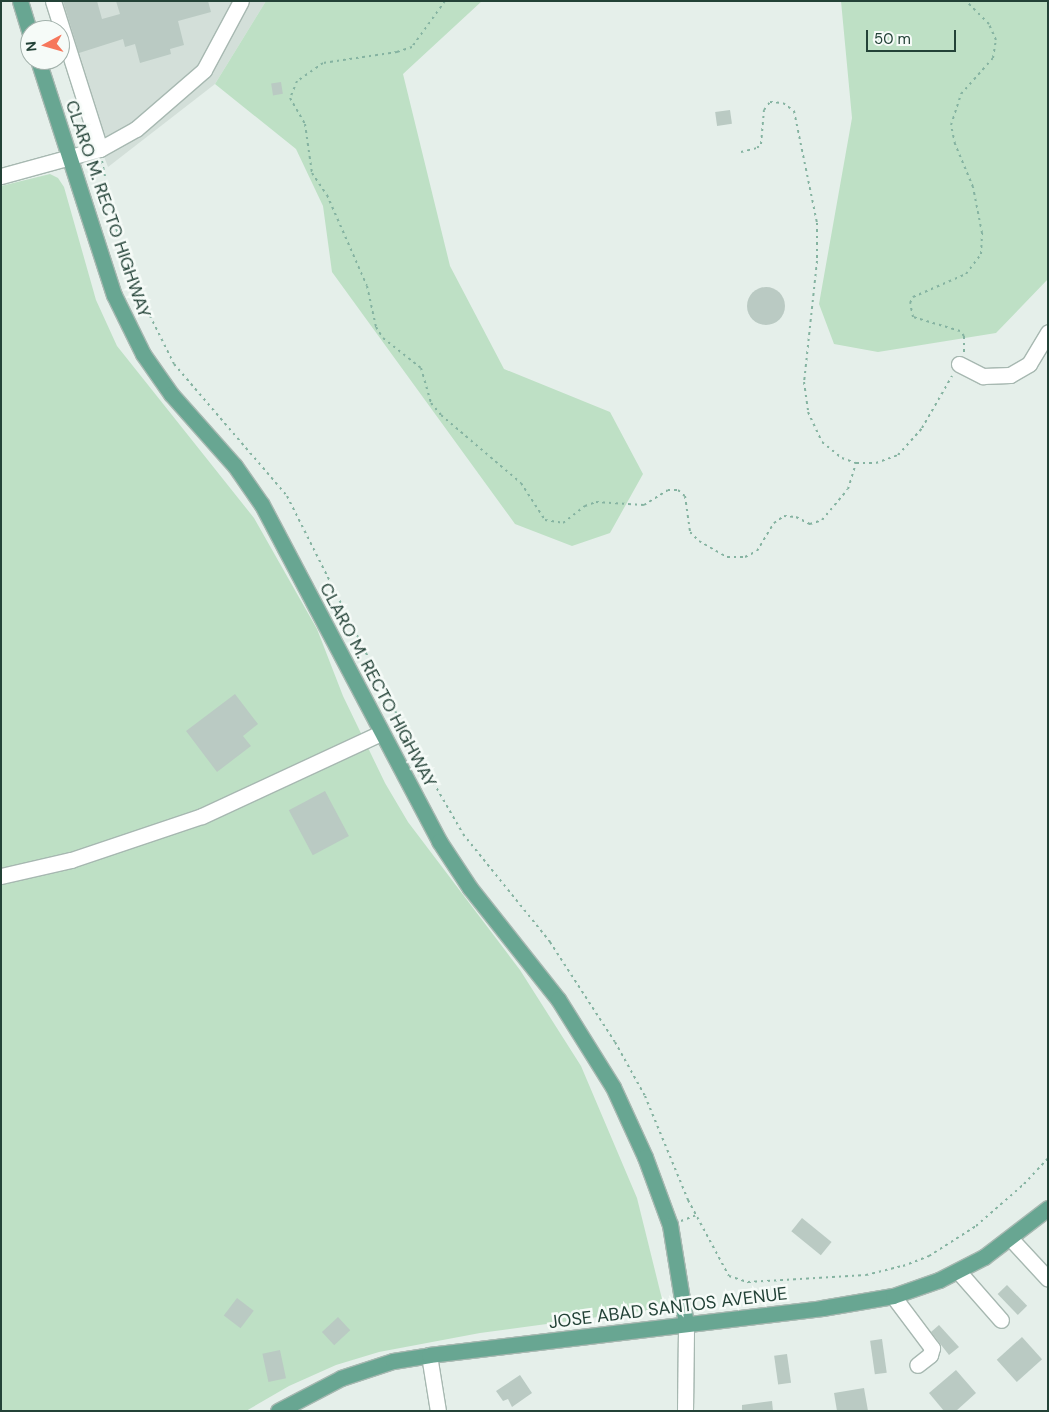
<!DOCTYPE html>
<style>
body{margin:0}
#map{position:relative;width:1049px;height:1412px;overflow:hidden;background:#e5efea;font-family:"DM Sans",sans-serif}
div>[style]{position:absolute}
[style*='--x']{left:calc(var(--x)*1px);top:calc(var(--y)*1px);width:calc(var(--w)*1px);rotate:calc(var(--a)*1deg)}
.built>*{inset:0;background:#d3dfd9}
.green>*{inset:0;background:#bee0c5}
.building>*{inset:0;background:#bacac3;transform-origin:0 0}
.round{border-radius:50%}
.path>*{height:2px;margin-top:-1px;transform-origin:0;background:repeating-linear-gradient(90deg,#85b3a1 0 2.5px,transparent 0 6.5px)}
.roads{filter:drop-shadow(1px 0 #a7b8b1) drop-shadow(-1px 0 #a7b8b1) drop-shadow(0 1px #a7b8b1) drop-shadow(0 -1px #a7b8b1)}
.minor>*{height:15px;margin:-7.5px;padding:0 7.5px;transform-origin:7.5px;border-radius:7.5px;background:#fff}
.major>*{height:15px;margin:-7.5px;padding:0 7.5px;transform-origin:7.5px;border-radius:7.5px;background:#68a692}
span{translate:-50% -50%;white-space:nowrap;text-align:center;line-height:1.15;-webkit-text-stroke:5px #f6fbf8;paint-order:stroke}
.street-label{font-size:18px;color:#234237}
.frame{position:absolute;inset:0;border:2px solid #234237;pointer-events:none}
.north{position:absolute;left:20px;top:20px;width:50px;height:50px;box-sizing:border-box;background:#f6fbf8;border:1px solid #a2b1ab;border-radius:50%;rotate:264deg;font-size:14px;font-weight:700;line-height:20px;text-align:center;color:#234237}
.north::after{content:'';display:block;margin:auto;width:18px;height:22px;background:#f6775c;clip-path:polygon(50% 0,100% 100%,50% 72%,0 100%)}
.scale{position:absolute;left:866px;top:30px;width:90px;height:22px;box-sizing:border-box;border:2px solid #234237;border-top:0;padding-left:6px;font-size:15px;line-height:18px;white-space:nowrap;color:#234237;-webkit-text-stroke:4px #f6fbf8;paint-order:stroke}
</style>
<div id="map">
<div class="built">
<div style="clip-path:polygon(45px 1px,266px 1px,215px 84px,108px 167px)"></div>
</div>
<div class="green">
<div style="clip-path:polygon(266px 1px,482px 1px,403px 74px,450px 266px,504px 369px,610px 412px,643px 474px,610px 533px,572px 546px,515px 524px,332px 272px,323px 206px,296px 149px,215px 84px)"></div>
<div style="clip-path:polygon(841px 1px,1048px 1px,1048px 279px,996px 333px,878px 352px,834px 344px,819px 304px,852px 118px)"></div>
<div style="clip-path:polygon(50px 174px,58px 178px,64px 187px,96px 300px,117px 346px,254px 518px,317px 629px,343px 696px,385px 783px,408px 822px,520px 970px,581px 1066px,637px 1198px,662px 1299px,657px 1309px,480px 1333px,379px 1352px,336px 1365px,289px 1386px,246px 1411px,1px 1411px,1px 186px)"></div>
</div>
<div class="building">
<div style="clip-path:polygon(63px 1px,97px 1px,102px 19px,120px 14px,116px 1px,208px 1px,211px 12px,178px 21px,184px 45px,170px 49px,171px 54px,140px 63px,135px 44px,125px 47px,123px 39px,79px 53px)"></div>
<div style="left:281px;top:82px;width:12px;height:10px;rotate:81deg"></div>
<div style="left:730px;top:110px;width:14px;height:15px;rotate:82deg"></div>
<div class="round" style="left:747px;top:287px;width:38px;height:38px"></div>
<div style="clip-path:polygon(235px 694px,258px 724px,243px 736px,251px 746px,217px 772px,186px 731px)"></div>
<div style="left:325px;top:791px;width:51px;height:41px;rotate:62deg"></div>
<div style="left:802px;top:1218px;width:38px;height:17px;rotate:39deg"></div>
<div style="left:1007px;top:1285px;width:29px;height:13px;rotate:46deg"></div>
<div style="left:237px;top:1298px;width:21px;height:22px;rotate:37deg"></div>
<div style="left:338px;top:1317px;width:18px;height:22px;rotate:47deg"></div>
<div style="clip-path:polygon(939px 1325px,959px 1347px,949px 1355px,931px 1332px)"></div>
<div style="left:1022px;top:1337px;width:30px;height:34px;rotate:48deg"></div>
<div style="left:882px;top:1339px;width:34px;height:12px;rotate:82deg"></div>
<div style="left:280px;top:1350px;width:29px;height:18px;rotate:78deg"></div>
<div style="left:787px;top:1354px;width:29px;height:13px;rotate:82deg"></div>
<div style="clip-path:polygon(956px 1370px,976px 1393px,956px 1411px,944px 1411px,929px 1393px)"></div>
<div style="clip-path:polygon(520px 1375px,532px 1393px,512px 1407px,508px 1399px,503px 1401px,496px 1391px)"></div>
<div style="clip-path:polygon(864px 1388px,868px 1411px,837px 1411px,834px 1393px)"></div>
<div style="clip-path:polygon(772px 1401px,773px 1411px,742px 1411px,742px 1405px)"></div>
</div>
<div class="path">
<div style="--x:445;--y:1;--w:57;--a:125.7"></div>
<div style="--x:412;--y:47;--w:16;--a:162"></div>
<div style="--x:397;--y:52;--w:75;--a:171.5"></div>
<div style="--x:323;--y:63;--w:32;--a:145"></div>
<div style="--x:297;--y:81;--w:18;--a:112"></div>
<div style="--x:290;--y:98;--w:30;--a:60"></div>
<div style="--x:305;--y:124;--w:49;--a:81.9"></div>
<div style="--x:312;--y:173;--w:27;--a:56"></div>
<div style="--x:327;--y:195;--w:99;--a:66.3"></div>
<div style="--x:367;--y:286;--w:42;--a:77.6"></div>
<div style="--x:376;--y:327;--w:13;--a:58"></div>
<div style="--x:383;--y:338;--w:48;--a:38.3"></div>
<div style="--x:421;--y:368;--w:36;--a:74"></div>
<div style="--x:431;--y:403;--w:16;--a:50"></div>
<div style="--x:441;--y:415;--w:105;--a:40.4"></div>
<div style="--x:521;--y:483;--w:44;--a:57"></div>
<div style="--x:545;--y:520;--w:18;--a:9"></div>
<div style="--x:563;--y:523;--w:28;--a:-38"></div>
<div style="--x:585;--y:506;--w:12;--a:-20"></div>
<div style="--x:596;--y:502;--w:48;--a:3.6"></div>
<div style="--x:644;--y:505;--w:28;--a:-32"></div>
<div style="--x:668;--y:490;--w:10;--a:0"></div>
<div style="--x:678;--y:490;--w:9;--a:41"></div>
<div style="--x:685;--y:496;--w:36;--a:82"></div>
<div style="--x:690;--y:532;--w:13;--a:45"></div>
<div style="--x:699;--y:541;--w:32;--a:30"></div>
<div style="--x:727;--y:557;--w:18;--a:0"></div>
<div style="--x:745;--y:557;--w:13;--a:-27"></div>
<div style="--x:757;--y:551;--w:33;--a:-59"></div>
<div style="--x:774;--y:523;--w:12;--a:-35"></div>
<div style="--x:784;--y:516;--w:12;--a:5"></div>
<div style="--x:796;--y:517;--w:16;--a:27"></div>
<div style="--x:810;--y:524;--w:13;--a:-18"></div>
<div style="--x:822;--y:520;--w:40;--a:-50"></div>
<div style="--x:848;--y:489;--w:27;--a:-73"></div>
<div style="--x:741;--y:152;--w:16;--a:-14"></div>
<div style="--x:757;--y:148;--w:6;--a:-45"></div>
<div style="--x:761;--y:144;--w:34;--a:-85"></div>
<div style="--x:764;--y:110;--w:10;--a:-53"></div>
<div style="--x:770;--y:102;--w:13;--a:4"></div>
<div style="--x:783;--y:103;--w:14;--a:36"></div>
<div style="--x:794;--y:111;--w:114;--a:78.4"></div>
<div style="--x:817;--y:223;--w:38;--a:90"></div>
<div style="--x:817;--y:261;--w:122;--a:96.1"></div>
<div style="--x:804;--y:382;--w:30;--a:82"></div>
<div style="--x:808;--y:412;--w:33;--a:65"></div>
<div style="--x:822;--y:442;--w:26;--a:39"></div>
<div style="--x:842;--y:458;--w:15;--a:20"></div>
<div style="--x:856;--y:463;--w:20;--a:0"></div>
<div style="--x:876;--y:463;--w:23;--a:-20"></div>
<div style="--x:898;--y:455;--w:36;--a:-48"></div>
<div style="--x:922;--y:428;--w:60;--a:-60"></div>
<div style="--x:102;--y:161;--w:63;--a:79"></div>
<div style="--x:114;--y:223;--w:86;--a:69.7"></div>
<div style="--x:144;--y:304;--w:67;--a:63.4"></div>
<div style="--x:174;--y:364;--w:174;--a:49.4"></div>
<div style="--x:287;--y:496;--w:283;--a:63.3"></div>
<div style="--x:414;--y:749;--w:98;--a:60"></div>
<div style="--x:463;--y:834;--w:139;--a:51.1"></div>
<div style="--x:550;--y:942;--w:119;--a:57"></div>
<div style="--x:615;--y:1042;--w:62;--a:60.9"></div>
<div style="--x:645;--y:1096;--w:113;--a:67.5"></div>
<div style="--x:688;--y:1200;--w:86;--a:61.7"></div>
<div style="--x:729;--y:1276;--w:20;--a:18"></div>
<div style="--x:748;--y:1282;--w:118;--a:-3.4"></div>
<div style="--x:866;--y:1275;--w:38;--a:-14"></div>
<div style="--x:903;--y:1266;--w:28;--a:-21"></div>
<div style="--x:929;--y:1256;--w:56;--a:-32.6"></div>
<div style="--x:976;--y:1226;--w:64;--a:-41.2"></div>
<div style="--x:1024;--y:1184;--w:35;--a:-47"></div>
<div style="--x:964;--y:352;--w:16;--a:-90"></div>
<div style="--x:964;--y:336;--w:6;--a:-129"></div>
<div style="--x:960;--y:331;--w:49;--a:-163.4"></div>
<div style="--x:913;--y:317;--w:14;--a:-102"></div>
<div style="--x:910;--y:303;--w:7;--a:-63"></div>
<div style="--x:913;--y:297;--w:58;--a:-23.5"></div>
<div style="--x:966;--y:274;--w:25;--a:-53"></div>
<div style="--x:981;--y:254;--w:21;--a:-87"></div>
<div style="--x:982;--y:233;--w:47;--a:-101.1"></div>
<div style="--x:973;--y:187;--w:47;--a:-112.7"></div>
<div style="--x:955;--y:144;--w:19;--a:-102"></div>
<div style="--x:951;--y:125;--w:33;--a:-72"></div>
<div style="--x:961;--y:94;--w:48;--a:-48.4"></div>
<div style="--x:993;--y:58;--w:18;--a:-81"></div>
<div style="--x:996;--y:40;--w:17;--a:-114"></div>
<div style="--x:989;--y:24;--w:33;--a:-135"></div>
<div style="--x:681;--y:1221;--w:17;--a:-21"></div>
</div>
<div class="roads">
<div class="minor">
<div style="--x:53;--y:1;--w:155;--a:72.4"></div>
<div style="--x:1;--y:176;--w:103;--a:-15.3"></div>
<div style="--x:100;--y:149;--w:41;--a:-29.1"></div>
<div style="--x:136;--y:129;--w:90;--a:-40.9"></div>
<div style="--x:204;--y:70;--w:78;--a:-61.8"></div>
<div style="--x:959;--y:364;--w:27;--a:27"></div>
<div style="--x:983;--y:376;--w:27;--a:-2"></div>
<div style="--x:1010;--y:375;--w:22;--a:-30"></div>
<div style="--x:1029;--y:364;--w:37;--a:-59"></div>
<div style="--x:1;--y:876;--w:72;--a:-12.9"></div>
<div style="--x:71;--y:860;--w:138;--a:-18.6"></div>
<div style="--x:202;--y:816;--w:197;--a:-24.9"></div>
<div style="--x:1011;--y:1239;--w:54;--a:47.2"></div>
<div style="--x:958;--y:1271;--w:65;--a:48.7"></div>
<div style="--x:893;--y:1296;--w:65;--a:53.1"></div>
<div style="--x:932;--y:1348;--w:7;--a:106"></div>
<div style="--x:930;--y:1355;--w:16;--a:142"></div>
<div style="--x:429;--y:1355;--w:57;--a:80.9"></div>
<div style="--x:685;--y:1411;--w:87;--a:-89.3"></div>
</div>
<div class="major">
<div style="--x:20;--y:1;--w:34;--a:73"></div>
<div style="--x:38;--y:60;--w:247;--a:72.1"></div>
<div style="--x:114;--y:295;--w:66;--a:63.8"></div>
<div style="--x:143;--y:354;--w:49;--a:55"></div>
<div style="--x:171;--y:394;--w:96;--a:48.4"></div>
<div style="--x:235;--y:466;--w:47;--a:55.3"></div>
<div style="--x:262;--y:505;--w:380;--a:62.2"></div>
<div style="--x:439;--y:841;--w:56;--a:56.6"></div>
<div style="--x:470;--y:888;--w:142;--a:51.6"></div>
<div style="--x:558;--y:999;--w:104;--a:58"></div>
<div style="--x:613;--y:1087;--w:77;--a:65.4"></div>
<div style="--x:645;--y:1157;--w:72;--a:69.8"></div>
<div style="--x:670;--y:1225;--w:100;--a:80.8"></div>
<div style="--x:278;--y:1411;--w:71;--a:-27.6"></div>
<div style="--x:341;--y:1378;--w:55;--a:-18.1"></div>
<div style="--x:393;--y:1361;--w:36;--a:-9"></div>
<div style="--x:429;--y:1355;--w:396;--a:-6.8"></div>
<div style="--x:822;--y:1308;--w:72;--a:-9.6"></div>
<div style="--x:893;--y:1296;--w:49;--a:-19.2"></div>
<div style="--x:939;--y:1280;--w:51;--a:-27.1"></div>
<div style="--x:984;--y:1257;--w:81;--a:-37.4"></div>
</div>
</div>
<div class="street-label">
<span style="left:108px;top:209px;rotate:71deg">CLARO M. RECTO HIGHWAY</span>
<span style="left:378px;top:685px;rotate:62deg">CLARO M. RECTO HIGHWAY</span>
<span style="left:668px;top:1308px;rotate:-7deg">JOSE ABAD SANTOS AVENUE</span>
</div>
<div class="frame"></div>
<div class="north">N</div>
<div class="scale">50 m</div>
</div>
